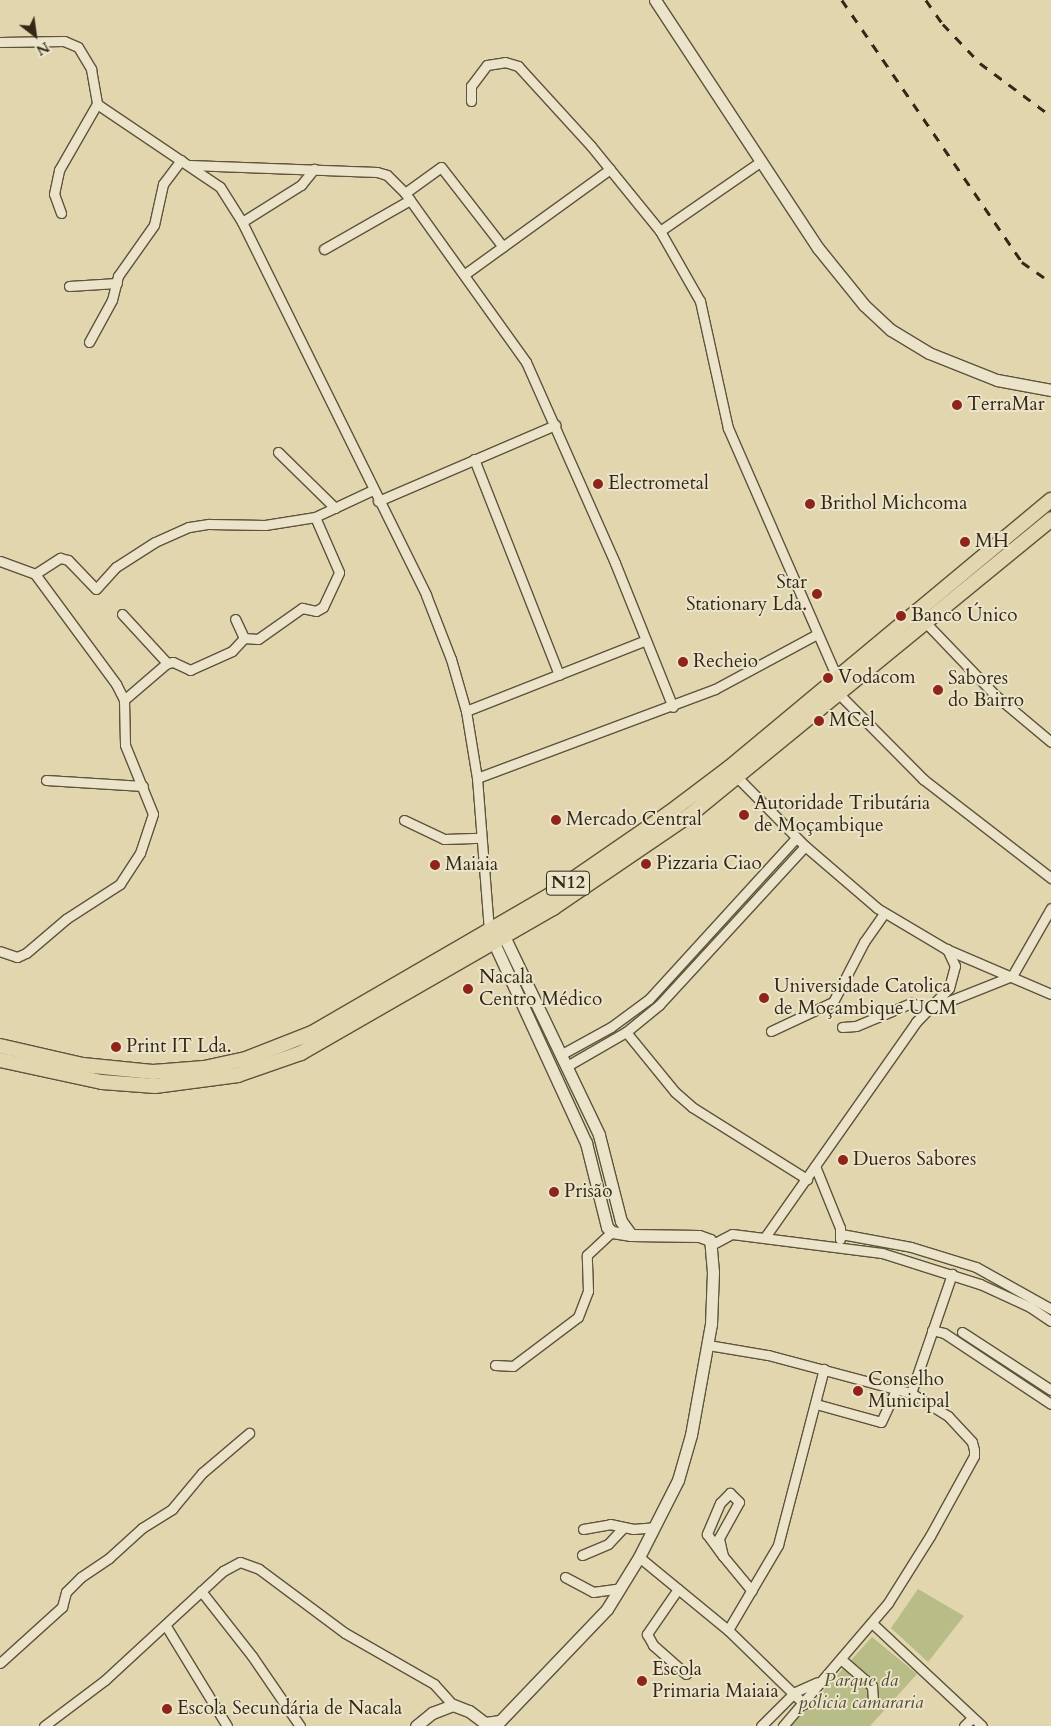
<!DOCTYPE html>
<meta charset="utf-8">
<style>
body{margin:0}
#map{position:relative;width:1051px;height:1726px;overflow:hidden;background:#e1d6ae;font-family:Cardo,serif}
div>[style]{position:absolute}
[style*='--x']{left:calc(var(--x)*1px);top:calc(var(--y)*1px);width:calc(var(--w)*1px);rotate:calc(var(--a)*1deg)}
.green>*{inset:0;background:#b8bc86}
.roads{filter:drop-shadow(1px 0 #5e533c) drop-shadow(-1px 0 #5e533c) drop-shadow(0 1px #5e533c) drop-shadow(0 -1px #5e533c)}
.street>*{height:9px;margin:-4.5px;padding:0 4.5px;transform-origin:4.5px;border-radius:4.5px;background:#ece4ca}
.secondary>*{height:11px;margin:-5.5px;padding:0 5.5px;transform-origin:5.5px;border-radius:5.5px;background:#ece4ca}
.primary>*{height:14px;margin:-7px;padding:0 7px;transform-origin:7px;border-radius:7px;background:#e1d6ae}
.rail>*{height:2.5px;margin-top:-1.25px;transform-origin:0;background:repeating-linear-gradient(90deg,#332716 0 9px,transparent 0 18px)}
.dots>*{width:14px;height:14px;translate:-50% -50%;box-sizing:border-box;border:2px solid #ece4ca;border-radius:50%}
span{translate:-50% -50%;white-space:nowrap;text-align:center;line-height:1.15;-webkit-text-stroke:4px #ece4ca;paint-order:stroke}
.shield-label span{padding:1px 4px;background:#ece4ca;border:1px solid;border-radius:4px;-webkit-text-stroke-width:0}
.shield-label{font-size:18px;color:#332716;font-weight:700}
.poi-label{font-size:19px;color:#332716}
.left{translate:0 -50%;text-align:left}
.right{translate:-100% -50%;text-align:right}
.park-label{font-size:19px;color:#544c32;font-style:italic}
.north{position:absolute;left:10px;top:10px;width:50px;height:50px;-webkit-text-stroke:4px #ece4ca;paint-order:stroke;rotate:150deg;font-size:14px;font-weight:700;line-height:20px;text-align:center;color:#332716}
.north::after{content:'';display:block;margin:auto;width:18px;height:22px;background:#332716;clip-path:polygon(50% 0,100% 100%,50% 72%,0 100%)}
</style>
<div id="map">
<div class="green">
<div style="clip-path:polygon(918px 1589px,964px 1616px,928px 1662px,891px 1628px)"></div>
<div style="clip-path:polygon(872px 1637px,917px 1674px,870px 1726px,791px 1726px)"></div>
</div>
<div class="roads">
<div class="street">
<div style="--x:0;--y:42;--w:64;--a:-0.9"></div>
<div style="--x:64;--y:41;--w:15;--a:23"></div>
<div style="--x:78;--y:47;--w:26;--a:59"></div>
<div style="--x:91;--y:69;--w:36;--a:80"></div>
<div style="--x:97;--y:104;--w:148;--a:34"></div>
<div style="--x:220;--y:187;--w:41;--a:57.8"></div>
<div style="--x:242;--y:222;--w:416;--a:63.7"></div>
<div style="--x:426;--y:595;--w:69;--a:68.7"></div>
<div style="--x:451;--y:659;--w:54;--a:73.9"></div>
<div style="--x:466;--y:711;--w:68;--a:80.7"></div>
<div style="--x:477;--y:778;--w:154;--a:85.5"></div>
<div style="--x:471;--y:101;--w:15;--a:-90"></div>
<div style="--x:471;--y:86;--w:26;--a:-53"></div>
<div style="--x:487;--y:65;--w:18;--a:-9"></div>
<div style="--x:505;--y:62;--w:14;--a:17"></div>
<div style="--x:518;--y:66;--w:108;--a:47.6"></div>
<div style="--x:591;--y:146;--w:109;--a:50.9"></div>
<div style="--x:660;--y:231;--w:81;--a:60.3"></div>
<div style="--x:700;--y:301;--w:130;--a:77.6"></div>
<div style="--x:728;--y:428;--w:275;--a:66.4"></div>
<div style="--x:189;--y:165;--w:188;--a:2.1"></div>
<div style="--x:377;--y:172;--w:10;--a:17"></div>
<div style="--x:387;--y:175;--w:25;--a:45"></div>
<div style="--x:405;--y:193;--w:208;--a:54.4"></div>
<div style="--x:526;--y:362;--w:220;--a:66.1"></div>
<div style="--x:615;--y:563;--w:155;--a:68.1"></div>
<div style="--x:405;--y:193;--w:44;--a:-35.8"></div>
<div style="--x:441;--y:167;--w:101;--a:52.2"></div>
<div style="--x:61;--y:213;--w:20;--a:-110"></div>
<div style="--x:54;--y:194;--w:25;--a:-78"></div>
<div style="--x:59;--y:170;--w:76;--a:-60.1"></div>
<div style="--x:242;--y:222;--w:70;--a:-32.1"></div>
<div style="--x:301;--y:185;--w:21;--a:-51"></div>
<div style="--x:660;--y:231;--w:121;--a:-34.6"></div>
<div style="--x:324;--y:249;--w:99;--a:-29.7"></div>
<div style="--x:465;--y:274;--w:179;--a:-35.9"></div>
<div style="--x:69;--y:286;--w:48;--a:-3.6"></div>
<div style="--x:89;--y:342;--w:48;--a:-61.3"></div>
<div style="--x:112;--y:300;--w:25;--a:-76"></div>
<div style="--x:118;--y:276;--w:62;--a:-54.8"></div>
<div style="--x:154;--y:225;--w:42;--a:-77.6"></div>
<div style="--x:163;--y:184;--w:30;--a:-53"></div>
<div style="--x:278;--y:452;--w:80;--a:44.5"></div>
<div style="--x:474;--y:459;--w:232;--a:68.5"></div>
<div style="--x:378;--y:501;--w:193;--a:-23.2"></div>
<div style="--x:0;--y:561;--w:37;--a:20"></div>
<div style="--x:35;--y:574;--w:137;--a:53.6"></div>
<div style="--x:116;--y:684;--w:18;--a:63"></div>
<div style="--x:124;--y:700;--w:45;--a:88.7"></div>
<div style="--x:125;--y:745;--w:74;--a:67.9"></div>
<div style="--x:153;--y:814;--w:41;--a:108.4"></div>
<div style="--x:140;--y:853;--w:37;--a:123"></div>
<div style="--x:120;--y:884;--w:64;--a:147.1"></div>
<div style="--x:66;--y:919;--w:52;--a:139.6"></div>
<div style="--x:26;--y:953;--w:10;--a:156"></div>
<div style="--x:17;--y:957;--w:18;--a:-161"></div>
<div style="--x:35;--y:574;--w:30;--a:-33"></div>
<div style="--x:60;--y:558;--w:8;--a:14"></div>
<div style="--x:68;--y:560;--w:40;--a:46"></div>
<div style="--x:96;--y:589;--w:30;--a:-48"></div>
<div style="--x:116;--y:567;--w:46;--a:-32.7"></div>
<div style="--x:155;--y:542;--w:37;--a:-24"></div>
<div style="--x:189;--y:527;--w:20;--a:-9"></div>
<div style="--x:209;--y:524;--w:56;--a:1"></div>
<div style="--x:265;--y:525;--w:51;--a:-9.1"></div>
<div style="--x:315;--y:517;--w:64;--a:-25"></div>
<div style="--x:122;--y:614;--w:67;--a:47.4"></div>
<div style="--x:167;--y:663;--w:57;--a:139.3"></div>
<div style="--x:925;--y:622;--w:101;--a:46.2"></div>
<div style="--x:995;--y:695;--w:73;--a:40"></div>
<div style="--x:244;--y:638;--w:14;--a:4"></div>
<div style="--x:258;--y:639;--w:54;--a:-35.2"></div>
<div style="--x:302;--y:608;--w:14;--a:12"></div>
<div style="--x:316;--y:611;--w:8;--a:-30"></div>
<div style="--x:323;--y:607;--w:38;--a:-65"></div>
<div style="--x:339;--y:572;--w:60;--a:-113.6"></div>
<div style="--x:167;--y:663;--w:6;--a:-9"></div>
<div style="--x:173;--y:662;--w:19;--a:25"></div>
<div style="--x:190;--y:670;--w:46;--a:-24.3"></div>
<div style="--x:232;--y:651;--w:18;--a:-47"></div>
<div style="--x:244;--y:638;--w:21;--a:-115"></div>
<div style="--x:839;--y:694;--w:120;--a:45.3"></div>
<div style="--x:923;--y:779;--w:162;--a:37.7"></div>
<div style="--x:466;--y:711;--w:193;--a:-21.5"></div>
<div style="--x:733;--y:773;--w:103;--a:45.4"></div>
<div style="--x:805;--y:846;--w:95;--a:40.7"></div>
<div style="--x:877;--y:908;--w:80;--a:30.7"></div>
<div style="--x:946;--y:949;--w:114;--a:23.2"></div>
<div style="--x:477;--y:778;--w:254;--a:-20.5"></div>
<div style="--x:715;--y:689;--w:116;--a:-28.3"></div>
<div style="--x:46;--y:780;--w:97;--a:3.5"></div>
<div style="--x:404;--y:820;--w:44;--a:25.4"></div>
<div style="--x:444;--y:839;--w:37;--a:-2"></div>
<div style="--x:842;--y:1027;--w:14;--a:-4"></div>
<div style="--x:856;--y:1026;--w:60;--a:-22.7"></div>
<div style="--x:911;--y:1003;--w:19;--a:18"></div>
<div style="--x:929;--y:1009;--w:89;--a:-21.7"></div>
<div style="--x:1012;--y:976;--w:78;--a:-60.2"></div>
<div style="--x:771;--y:1031;--w:68;--a:-25.1"></div>
<div style="--x:833;--y:1002;--w:68;--a:-62.7"></div>
<div style="--x:864;--y:942;--w:35;--a:-55"></div>
<div style="--x:626;--y:1032;--w:77;--a:50.8"></div>
<div style="--x:675;--y:1092;--w:23;--a:41"></div>
<div style="--x:692;--y:1107;--w:136;--a:32.1"></div>
<div style="--x:562;--y:1054;--w:56;--a:-28.9"></div>
<div style="--x:611;--y:1027;--w:47;--a:-36.4"></div>
<div style="--x:649;--y:999;--w:218;--a:-47.6"></div>
<div style="--x:567;--y:1066;--w:68;--a:-30"></div>
<div style="--x:626;--y:1032;--w:43;--a:-39.3"></div>
<div style="--x:659;--y:1005;--w:216;--a:-47.4"></div>
<div style="--x:815;--y:1166;--w:67;--a:68"></div>
<div style="--x:840;--y:1228;--w:11;--a:90"></div>
<div style="--x:841;--y:1234;--w:71;--a:10.5"></div>
<div style="--x:911;--y:1247;--w:68;--a:17.1"></div>
<div style="--x:976;--y:1267;--w:86;--a:29.2"></div>
<div style="--x:765;--y:1237;--w:263;--a:-54.9"></div>
<div style="--x:916;--y:1022;--w:47;--a:-45.9"></div>
<div style="--x:949;--y:988;--w:23;--a:-75"></div>
<div style="--x:955;--y:966;--w:19;--a:-115"></div>
<div style="--x:713;--y:1244;--w:21;--a:-28"></div>
<div style="--x:732;--y:1234;--w:151;--a:7.2"></div>
<div style="--x:882;--y:1253;--w:103;--a:17.6"></div>
<div style="--x:980;--y:1284;--w:55;--a:24.7"></div>
<div style="--x:1030;--y:1307;--w:25;--a:34"></div>
<div style="--x:932;--y:1330;--w:12;--a:14"></div>
<div style="--x:944;--y:1333;--w:128;--a:33.6"></div>
<div style="--x:962;--y:1332;--w:106;--a:33.1"></div>
<div style="--x:708;--y:1345;--w:61;--a:9.5"></div>
<div style="--x:768;--y:1355;--w:148;--a:14.9"></div>
<div style="--x:911;--y:1393;--w:44;--a:31.9"></div>
<div style="--x:948;--y:1416;--w:35;--a:47"></div>
<div style="--x:972;--y:1442;--w:8;--a:76"></div>
<div style="--x:974;--y:1450;--w:6;--a:90"></div>
<div style="--x:974;--y:1456;--w:91;--a:118.8"></div>
<div style="--x:930;--y:1536;--w:79;--a:122.1"></div>
<div style="--x:888;--y:1603;--w:162;--a:130.5"></div>
<div style="--x:495;--y:1365;--w:18;--a:3"></div>
<div style="--x:513;--y:1366;--w:81;--a:-37"></div>
<div style="--x:578;--y:1317;--w:28;--a:-69"></div>
<div style="--x:588;--y:1291;--w:36;--a:-92"></div>
<div style="--x:587;--y:1255;--w:34;--a:-43"></div>
<div style="--x:911;--y:1393;--w:126;--a:-71"></div>
<div style="--x:816;--y:1404;--w:67;--a:15.5"></div>
<div style="--x:881;--y:1422;--w:38;--a:-65"></div>
<div style="--x:583;--y:1529;--w:27;--a:-10"></div>
<div style="--x:610;--y:1524;--w:24;--a:12"></div>
<div style="--x:633;--y:1529;--w:21;--a:-5"></div>
<div style="--x:582;--y:1555;--w:28;--a:-23"></div>
<div style="--x:608;--y:1544;--w:22;--a:-47"></div>
<div style="--x:723;--y:1556;--w:18;--a:-103"></div>
<div style="--x:719;--y:1538;--w:41;--a:-60.9"></div>
<div style="--x:739;--y:1502;--w:13;--a:-135"></div>
<div style="--x:730;--y:1493;--w:14;--a:135"></div>
<div style="--x:720;--y:1503;--w:34;--a:113"></div>
<div style="--x:707;--y:1534;--w:27;--a:54"></div>
<div style="--x:723;--y:1556;--w:45;--a:50.4"></div>
<div style="--x:639;--y:1557;--w:115;--a:39.4"></div>
<div style="--x:728;--y:1630;--w:106;--a:44.2"></div>
<div style="--x:565;--y:1577;--w:32;--a:28"></div>
<div style="--x:593;--y:1592;--w:28;--a:-8"></div>
<div style="--x:678;--y:1589;--w:55;--a:124.6"></div>
<div style="--x:647;--y:1634;--w:13;--a:61"></div>
<div style="--x:653;--y:1645;--w:44;--a:41.3"></div>
<div style="--x:201;--y:1591;--w:83;--a:51.9"></div>
<div style="--x:252;--y:1656;--w:85;--a:55.6"></div>
<div style="--x:873;--y:1624;--w:149;--a:43.1"></div>
<div style="--x:166;--y:1626;--w:117;--a:58.6"></div>
<div style="--x:728;--y:1630;--w:99;--a:-59.5"></div>
<div style="--x:778;--y:1545;--w:182;--a:-75.4"></div>
<div style="--x:842;--y:1660;--w:40;--a:41"></div>
<div style="--x:872;--y:1686;--w:16;--a:86"></div>
<div style="--x:0;--y:1663;--w:84;--a:-42.1"></div>
<div style="--x:62;--y:1607;--w:16;--a:-75"></div>
<div style="--x:66;--y:1592;--w:21;--a:-45"></div>
<div style="--x:81;--y:1577;--w:34;--a:-34"></div>
<div style="--x:109;--y:1558;--w:45;--a:-42.3"></div>
<div style="--x:142;--y:1528;--w:36;--a:-32"></div>
<div style="--x:172;--y:1509;--w:47;--a:-50.2"></div>
<div style="--x:202;--y:1473;--w:62;--a:-40.4"></div>
<div style="--x:44;--y:1726;--w:76;--a:-37"></div>
<div style="--x:105;--y:1680;--w:161;--a:-42.7"></div>
<div style="--x:223;--y:1571;--w:19;--a:-28"></div>
<div style="--x:240;--y:1562;--w:20;--a:20"></div>
<div style="--x:259;--y:1569;--w:107;--a:36.7"></div>
<div style="--x:345;--y:1633;--w:103;--a:29.8"></div>
<div style="--x:434;--y:1684;--w:28;--a:48"></div>
<div style="--x:761;--y:1726;--w:48;--a:-45"></div>
<div style="--x:795;--y:1692;--w:24;--a:-24"></div>
<div style="--x:964;--y:1726;--w:11;--a:-45"></div>
</div>
<div class="secondary">
<div style="--x:655;--y:0;--w:297;--a:56.7"></div>
<div style="--x:818;--y:248;--w:73;--a:51.1"></div>
<div style="--x:864;--y:305;--w:37;--a:43"></div>
<div style="--x:891;--y:330;--w:44;--a:31.2"></div>
<div style="--x:929;--y:353;--w:73;--a:21.7"></div>
<div style="--x:997;--y:380;--w:55;--a:10.5"></div>
<div style="--x:501;--y:930;--w:227;--a:64.4"></div>
<div style="--x:599;--y:1135;--w:89;--a:75.7"></div>
<div style="--x:621;--y:1221;--w:17;--a:54"></div>
<div style="--x:416;--y:1726;--w:21;--a:-39"></div>
<div style="--x:432;--y:1713;--w:22;--a:-21"></div>
<div style="--x:453;--y:1705;--w:17;--a:21"></div>
<div style="--x:469;--y:1711;--w:20;--a:37"></div>
<div style="--x:485;--y:1723;--w:15;--a:-8"></div>
<div style="--x:500;--y:1721;--w:155;--a:-46.3"></div>
<div style="--x:607;--y:1609;--w:61;--a:-58.4"></div>
<div style="--x:639;--y:1557;--w:86;--a:-63.1"></div>
<div style="--x:678;--y:1480;--w:47;--a:-73.9"></div>
<div style="--x:691;--y:1435;--w:113;--a:-79.8"></div>
<div style="--x:711;--y:1324;--w:52;--a:-87.8"></div>
<div style="--x:713;--y:1272;--w:32;--a:-95"></div>
<div style="--x:710;--y:1240;--w:12;--a:-160"></div>
<div style="--x:699;--y:1236;--w:68;--a:-179.2"></div>
<div style="--x:631;--y:1235;--w:19;--a:-171"></div>
<div style="--x:612;--y:1232;--w:7;--a:-135"></div>
<div style="--x:607;--y:1227;--w:87;--a:-104"></div>
<div style="--x:586;--y:1143;--w:228;--a:-114.7"></div>
</div>
<div class="primary">
<div style="--x:0;--y:1046;--w:85;--a:12.9"></div>
<div style="--x:83;--y:1065;--w:70;--a:5.7"></div>
<div style="--x:153;--y:1072;--w:51;--a:-4.5"></div>
<div style="--x:204;--y:1068;--w:40;--a:-12"></div>
<div style="--x:243;--y:1060;--w:74;--a:-21.4"></div>
<div style="--x:312;--y:1033;--w:275;--a:-30.1"></div>
<div style="--x:550;--y:895;--w:145;--a:-34.6"></div>
<div style="--x:669;--y:813;--w:75;--a:-36.9"></div>
<div style="--x:729;--y:768;--w:419;--a:-39.8"></div>
<div style="--x:0;--y:1060;--w:104;--a:12.2"></div>
<div style="--x:102;--y:1082;--w:53;--a:4.3"></div>
<div style="--x:155;--y:1086;--w:84;--a:-7.5"></div>
<div style="--x:238;--y:1075;--w:67;--a:-19.2"></div>
<div style="--x:301;--y:1053;--w:291;--a:-29.9"></div>
<div style="--x:553;--y:908;--w:166;--a:-34.2"></div>
<div style="--x:690;--y:815;--w:467;--a:-39.3"></div>
</div>
</div>
<div class="rail">
<div style="--x:842;--y:0;--w:318;--a:55.5"></div>
<div style="--x:1022;--y:262;--w:35;--a:35"></div>
<div style="--x:926;--y:0;--w:29;--a:55"></div>
<div style="--x:943;--y:24;--w:54;--a:46.5"></div>
<div style="--x:980;--y:63;--w:89;--a:36.7"></div>
</div>
<div class="dots">
<div style="left:957px;top:405px;background:#8f2418"></div>
<div style="left:598px;top:484px;background:#8f2418"></div>
<div style="left:810px;top:504px;background:#8f2418"></div>
<div style="left:965px;top:542px;background:#8f2418"></div>
<div style="left:817px;top:594px;background:#8f2418"></div>
<div style="left:901px;top:616px;background:#8f2418"></div>
<div style="left:683px;top:662px;background:#8f2418"></div>
<div style="left:828px;top:678px;background:#8f2418"></div>
<div style="left:938px;top:690px;background:#8f2418"></div>
<div style="left:819px;top:721px;background:#8f2418"></div>
<div style="left:744px;top:815px;background:#8f2418"></div>
<div style="left:556px;top:820px;background:#8f2418"></div>
<div style="left:646px;top:864px;background:#8f2418"></div>
<div style="left:435px;top:865px;background:#8f2418"></div>
<div style="left:468px;top:989px;background:#8f2418"></div>
<div style="left:764px;top:998px;background:#8f2418"></div>
<div style="left:116px;top:1047px;background:#8f2418"></div>
<div style="left:843px;top:1160px;background:#8f2418"></div>
<div style="left:554px;top:1192px;background:#8f2418"></div>
<div style="left:858px;top:1391px;background:#8f2418"></div>
<div style="left:642px;top:1681px;background:#8f2418"></div>
<div style="left:167px;top:1709px;background:#8f2418"></div>
</div>
<div class="shield-label">
<span style="left:568px;top:883px">N12</span>
</div>
<div class="poi-label">
<span class="left" style="left:967px;top:405px">TerraMar</span>
<span class="left" style="left:608px;top:484px">Electrometal</span>
<span class="left" style="left:820px;top:504px">Brithol Michcoma</span>
<span class="left" style="left:975px;top:542px">MH</span>
<span class="right" style="left:807px;top:594px">Star<br>Stationary Lda.</span>
<span class="left" style="left:911px;top:616px">Banco Único</span>
<span class="left" style="left:693px;top:662px">Recheio</span>
<span class="left" style="left:838px;top:678px">Vodacom</span>
<span class="left" style="left:948px;top:690px">Sabores<br>do Bairro</span>
<span class="left" style="left:829px;top:721px">MCel</span>
<span class="left" style="left:754px;top:815px">Autoridade Tributária<br>de Moçambique</span>
<span class="left" style="left:566px;top:820px">Mercado Central</span>
<span class="left" style="left:656px;top:864px">Pizzaria Ciao</span>
<span class="left" style="left:445px;top:865px">Maiaia</span>
<span class="left" style="left:479px;top:989px">Nacala<br>Centro Médico</span>
<span class="left" style="left:774px;top:998px">Universidade Catolica<br>de Moçambique UCM</span>
<span class="left" style="left:126px;top:1047px">Print IT Lda.</span>
<span class="left" style="left:853px;top:1160px">Dueros Sabores</span>
<span class="left" style="left:564px;top:1192px">Prisão</span>
<span class="left" style="left:868px;top:1391px">Conselho<br>Municipal</span>
<span class="left" style="left:652px;top:1681px">Escola<br>Primaria Maiaia</span>
<span class="left" style="left:177px;top:1709px">Escola Secundária de Nacala</span>
</div>
<div class="park-label">
<span style="left:861px;top:1692px">Parque da<br>policia camararia</span>
</div>
<div class="north">N</div>
</div>
